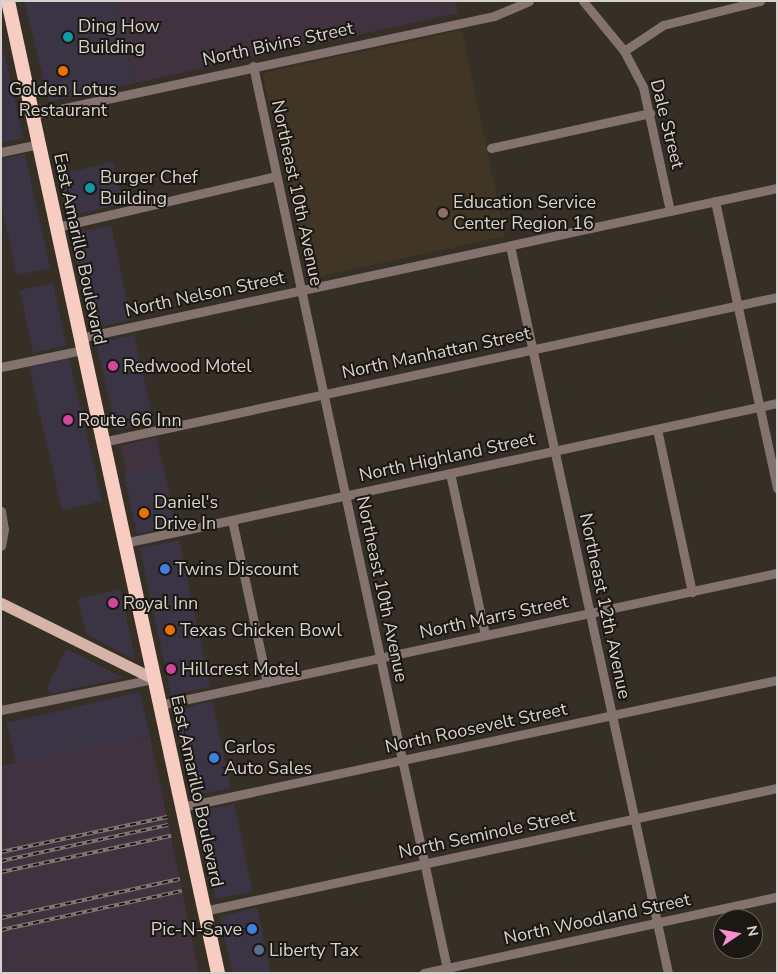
<!DOCTYPE html>
<style>
body{margin:0}
#map{position:relative;width:778px;height:974px;overflow:hidden;background:#362f25;font-family:"Nunito Sans",sans-serif}
div>[style]{position:absolute}
[style*='--x']{left:calc(var(--x)*1px);top:calc(var(--y)*1px);width:calc(var(--w)*1px);rotate:calc(var(--a)*1deg)}
.commercial>*{inset:0;background:#3a3445;transform-origin:0 0}
.industrial>*{inset:0;background:#413240;transform-origin:0 0}
.built>*{inset:0;background:#413525}
.minor>*{height:9px;margin:-4.5px;padding:0 4.5px;transform-origin:4.5px;border-radius:4.5px;background:#83726d}
.major>*{height:11px;margin:-5.5px;padding:0 5.5px;transform-origin:5.5px;border-radius:5.5px;background:#d6b3a9}
.highway>*{height:14px;margin:-7px;padding:0 7px;transform-origin:7px;border-radius:7px;background:#f7cdc1}
.rail>*{height:4px;margin-top:-2px;transform-origin:0;background:repeating-linear-gradient(90deg,#1b1813 0 5.5px,#827c74 0 11px);box-sizing:border-box;border-block:1px solid #827c74}
.dots>*{width:14px;height:14px;translate:-50% -50%;box-sizing:border-box;border:2px solid #1b1813;border-radius:50%}
span{translate:-50% -50%;white-space:nowrap;text-align:center;line-height:1.15;-webkit-text-stroke:4px #1b1813;paint-order:stroke}
.poi-label{font-size:18px;color:#d6d1ca}
.left{translate:0 -50%;text-align:left}
.right{translate:-100% -50%;text-align:right}
.street-label{font-size:18px;color:#d6d1ca}
.frame{position:absolute;inset:0;border:2px solid #d6d1ca;pointer-events:none}
.north{position:absolute;left:713px;top:909px;width:50px;height:50px;box-sizing:border-box;background:#1b1813;border:1px solid #66625c;border-radius:50%;rotate:78deg;font-size:14px;font-weight:700;line-height:20px;text-align:center;color:#d6d1ca}
.north::after{content:'';display:block;margin:auto;width:18px;height:22px;background:#f790ce;clip-path:polygon(50% 0,100% 100%,50% 72%,0 100%)}
</style>
<div id="map">
<div class="commercial">
<div style="clip-path:polygon(24px 1px,116px 1px,135px 83px,49px 102px)"></div>
<div style="clip-path:polygon(1px 38px,23px 138px,1px 143px)"></div>
<div style="clip-path:polygon(25px 154px,50px 268px,17px 275px,1px 204px,1px 159px)"></div>
<div style="left:113px;top:162px;width:43px;height:54px;rotate:77deg"></div>
<div style="left:111px;top:225px;width:97px;height:39px;rotate:78deg"></div>
<div style="left:53px;top:283px;width:64px;height:34px;rotate:78deg"></div>
<div style="left:134px;top:335px;width:89px;height:39px;rotate:77deg"></div>
<div style="left:69px;top:358px;width:147px;height:41px;rotate:77deg"></div>
<div style="left:163px;top:465px;width:62px;height:40px;rotate:78deg"></div>
<div style="left:179px;top:540px;width:150px;height:40px;rotate:78deg"></div>
<div style="clip-path:polygon(120px 589px,131px 639px,135px 660px,86px 634px,78px 599px)"></div>
<div style="clip-path:polygon(66px 649px,81px 656px,123px 678px,53px 693px,46px 689px)"></div>
<div style="left:140px;top:692px;width:45px;height:137px;rotate:77deg"></div>
<div style="clip-path:polygon(212px 701px,231px 788px,198px 795px,192px 788px,176px 711px)"></div>
<div style="left:234px;top:804px;width:89px;height:38px;rotate:78deg"></div>
<div style="clip-path:polygon(257px 907px,271px 973px,232px 973px,220px 917px)"></div>
</div>
<div class="industrial">
<div style="clip-path:polygon(116px 1px,456px 1px,458px 13px,135px 83px)"></div>
<div style="left:156px;top:437px;width:29px;height:37px;rotate:76deg"></div>
<div style="clip-path:polygon(150px 736px,199px 973px,1px 973px,1px 766px)"></div>
</div>
<div class="built">
<div style="clip-path:polygon(462px 30px,505px 236px,309px 279px,263px 77px,266px 72px)"></div>
</div>
<div class="minor">
<div style="--x:583;--y:1;--w:65;--a:50.6"></div>
<div style="--x:624;--y:51;--w:41;--a:62.2"></div>
<div style="--x:643;--y:87;--w:127;--a:77.7"></div>
<div style="--x:624;--y:51;--w:47;--a:-33.7"></div>
<div style="--x:663;--y:25;--w:100;--a:-13.9"></div>
<div style="--x:253;--y:66;--w:928;--a:77.87"></div>
<div style="--x:32;--y:115;--w:472;--a:-12.1"></div>
<div style="--x:494;--y:16;--w:38;--a:-23"></div>
<div style="--x:491;--y:148;--w:163;--a:-12.4"></div>
<div style="--x:1;--y:152;--w:38;--a:-12"></div>
<div style="--x:715;--y:201;--w:294;--a:77.8"></div>
<div style="--x:57;--y:227;--w:225;--a:-13.1"></div>
<div style="--x:510;--y:246;--w:744;--a:77.74"></div>
<div style="--x:80;--y:338;--w:713;--a:-12.15"></div>
<div style="--x:1;--y:367;--w:84;--a:-11.7"></div>
<div style="--x:657;--y:429;--w:167;--a:77.9"></div>
<div style="--x:102;--y:442;--w:690;--a:-12.12"></div>
<div style="--x:450;--y:473;--w:166;--a:77.8"></div>
<div style="--x:1;--y:511;--w:18;--a:81"></div>
<div style="--x:4;--y:529;--w:17;--a:100"></div>
<div style="--x:232;--y:520;--w:166;--a:77.8"></div>
<div style="--x:124;--y:543;--w:668;--a:-12.1"></div>
<div style="--x:160;--y:705;--w:631;--a:-12.08"></div>
<div style="--x:1;--y:710;--w:156;--a:-11.5"></div>
<div style="--x:182;--y:807;--w:608;--a:-12.05"></div>
<div style="--x:204;--y:911;--w:586;--a:-12.12"></div>
<div style="--x:424;--y:973;--w:361;--a:-12.2"></div>
</div>
<div class="major">
<div style="--x:1;--y:603;--w:171;--a:26.4"></div>
</div>
<div class="highway">
<div style="--x:8;--y:1;--w:994;--a:77.81"></div>
</div>
<div class="rail">
<div style="--x:1;--y:852;--w:170;--a:-11.9"></div>
<div style="--x:1;--y:861;--w:171;--a:-12.2"></div>
<div style="--x:1;--y:872;--w:174;--a:-12"></div>
<div style="--x:1;--y:918;--w:183;--a:-12.3"></div>
<div style="--x:1;--y:930;--w:185;--a:-12.2"></div>
</div>
<div class="dots">
<div style="left:68px;top:37px;background:#0f9aa8"></div>
<div style="left:63px;top:71px;background:#e8710a"></div>
<div style="left:90px;top:188px;background:#0f9aa8"></div>
<div style="left:443px;top:213px;background:#8d6e63"></div>
<div style="left:113px;top:366px;background:#d1479c"></div>
<div style="left:68px;top:420px;background:#d1479c"></div>
<div style="left:144px;top:513px;background:#e8710a"></div>
<div style="left:165px;top:569px;background:#3f7fe0"></div>
<div style="left:113px;top:603px;background:#d1479c"></div>
<div style="left:170px;top:630px;background:#e8710a"></div>
<div style="left:171px;top:669px;background:#d1479c"></div>
<div style="left:214px;top:758px;background:#3f7fe0"></div>
<div style="left:252px;top:929px;background:#3f7fe0"></div>
<div style="left:259px;top:950px;background:#5c6f8a"></div>
</div>
<div class="poi-label">
<span class="left" style="left:78px;top:37px">Ding How<br>Building</span>
<span style="left:63px;top:100px">Golden Lotus<br>Restaurant</span>
<span class="left" style="left:100px;top:188px">Burger Chef<br>Building</span>
<span class="left" style="left:453px;top:213px">Education Service<br>Center Region 16</span>
<span class="left" style="left:123px;top:366px">Redwood Motel</span>
<span class="left" style="left:78px;top:420px">Route 66 Inn</span>
<span class="left" style="left:154px;top:513px">Daniel's<br>Drive In</span>
<span class="left" style="left:175px;top:569px">Twins Discount</span>
<span class="left" style="left:123px;top:603px">Royal Inn</span>
<span class="left" style="left:180px;top:630px">Texas Chicken Bowl</span>
<span class="left" style="left:181px;top:669px">Hillcrest Motel</span>
<span class="left" style="left:224px;top:758px">Carlos<br>Auto Sales</span>
<span class="right" style="left:242px;top:929px">Pic-N-Save</span>
<span class="left" style="left:269px;top:950px">Liberty Tax</span>
</div>
<div class="street-label">
<span style="left:278px;top:44px;rotate:-12deg">North Bivins Street</span>
<span style="left:667px;top:124px;rotate:76deg">Dale Street</span>
<span style="left:297px;top:193px;rotate:78deg">Northeast 10th Avenue</span>
<span style="left:80px;top:249px;rotate:78deg">East Amarillo Boulevard</span>
<span style="left:205px;top:294px;rotate:-12deg">North Nelson Street</span>
<span style="left:436px;top:353px;rotate:-12deg">North Manhattan Street</span>
<span style="left:447px;top:457px;rotate:-12deg">North Highland Street</span>
<span style="left:382px;top:589px;rotate:78deg">Northeast 10th Avenue</span>
<span style="left:605px;top:606px;rotate:78deg">Northeast 12th Avenue</span>
<span style="left:494px;top:617px;rotate:-12deg">North Marrs Street</span>
<span style="left:476px;top:728px;rotate:-12deg">North Roosevelt Street</span>
<span style="left:197px;top:791px;rotate:78deg">East Amarillo Boulevard</span>
<span style="left:487px;top:834px;rotate:-12deg">North Seminole Street</span>
<span style="left:597px;top:919px;rotate:-12deg">North Woodland Street</span>
</div>
<div class="frame"></div>
<div class="north">N</div>
</div>
